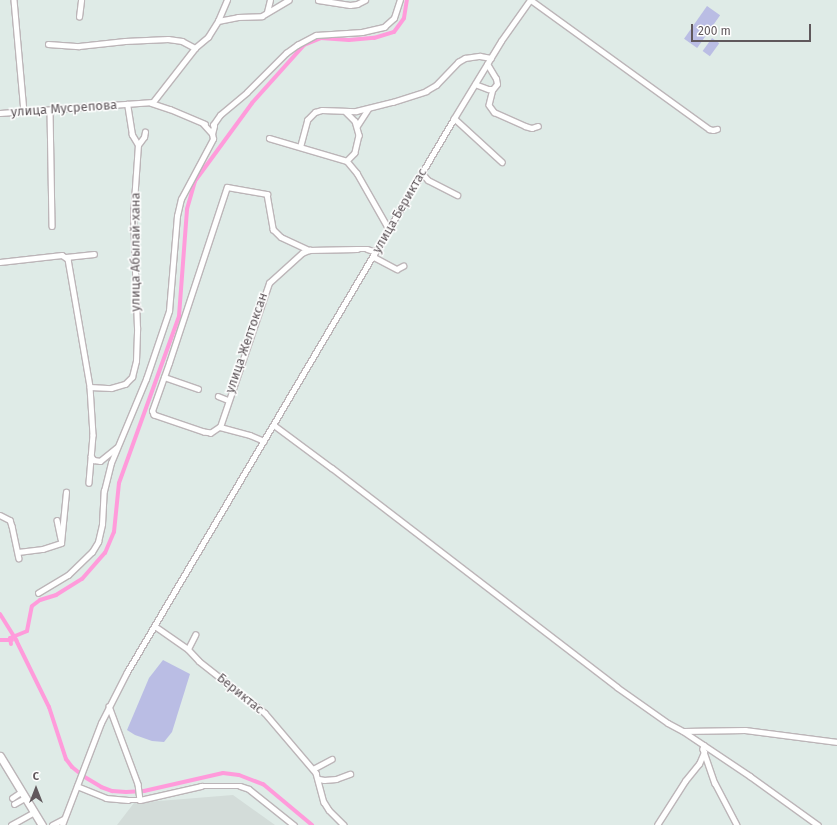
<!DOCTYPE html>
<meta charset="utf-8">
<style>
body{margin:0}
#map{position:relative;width:837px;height:825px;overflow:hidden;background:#dfebe7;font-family:"Fira Sans",sans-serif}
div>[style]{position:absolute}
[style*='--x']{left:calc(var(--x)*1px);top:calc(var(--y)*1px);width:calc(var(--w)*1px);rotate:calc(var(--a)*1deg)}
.industrial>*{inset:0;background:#d3dcd9}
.green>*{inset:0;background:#babde4;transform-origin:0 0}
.canal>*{height:4px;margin:-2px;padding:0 2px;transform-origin:2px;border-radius:2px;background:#ff9bdb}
.roads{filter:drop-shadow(1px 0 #bcb5b8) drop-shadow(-1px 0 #bcb5b8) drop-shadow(0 1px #bcb5b8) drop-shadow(0 -1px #bcb5b8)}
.street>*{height:4.5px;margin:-2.25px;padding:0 2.25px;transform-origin:2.25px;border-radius:2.25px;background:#fff}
.secondary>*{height:7px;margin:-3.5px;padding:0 3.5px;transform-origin:3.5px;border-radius:3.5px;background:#fff}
span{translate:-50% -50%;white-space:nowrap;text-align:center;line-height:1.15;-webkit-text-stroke:3px #fff;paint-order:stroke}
.street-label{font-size:13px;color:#60585c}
.north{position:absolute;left:16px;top:769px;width:40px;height:40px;-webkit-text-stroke:3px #fff;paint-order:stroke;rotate:0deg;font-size:11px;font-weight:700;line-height:16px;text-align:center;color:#60585c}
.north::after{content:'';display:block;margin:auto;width:14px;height:18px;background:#60585c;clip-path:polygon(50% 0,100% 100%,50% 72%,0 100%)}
.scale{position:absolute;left:691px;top:24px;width:120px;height:18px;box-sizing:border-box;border:2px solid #60585c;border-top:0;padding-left:5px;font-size:12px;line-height:14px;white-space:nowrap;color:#60585c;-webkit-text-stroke:3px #fff;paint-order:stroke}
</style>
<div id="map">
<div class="industrial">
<div style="clip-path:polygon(233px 795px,275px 825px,117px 825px,134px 803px)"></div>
</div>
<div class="green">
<div style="left:707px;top:6px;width:16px;height:40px;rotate:35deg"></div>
<div style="left:712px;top:38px;width:9px;height:16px;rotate:36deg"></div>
<div style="clip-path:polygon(163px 660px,190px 674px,172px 732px,164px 742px,152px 741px,135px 735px,127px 730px,149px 678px)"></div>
</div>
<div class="canal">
<div style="--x:0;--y:614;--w:31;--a:58"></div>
<div style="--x:16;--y:640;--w:75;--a:63.8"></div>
<div style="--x:49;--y:707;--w:55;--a:71.9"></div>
<div style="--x:66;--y:759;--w:10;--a:53"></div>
<div style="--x:72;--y:767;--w:14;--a:39"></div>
<div style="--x:83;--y:776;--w:21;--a:31"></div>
<div style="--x:101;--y:787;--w:12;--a:20"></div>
<div style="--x:112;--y:791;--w:14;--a:4"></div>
<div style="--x:126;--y:792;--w:18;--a:-3"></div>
<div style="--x:144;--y:791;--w:81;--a:-12.8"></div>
<div style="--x:223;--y:773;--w:16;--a:7"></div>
<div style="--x:239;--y:775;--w:26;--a:21"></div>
<div style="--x:263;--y:784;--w:64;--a:39.9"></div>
<div style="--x:0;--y:640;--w:12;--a:0"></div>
<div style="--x:11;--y:644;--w:6;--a:-99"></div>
<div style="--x:10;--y:638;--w:18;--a:-22"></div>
<div style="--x:27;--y:631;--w:25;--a:-79"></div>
<div style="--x:32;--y:606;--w:10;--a:-37"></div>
<div style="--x:40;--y:600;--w:17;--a:-17"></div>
<div style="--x:56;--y:595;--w:31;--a:-32"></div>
<div style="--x:82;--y:579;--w:35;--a:-49"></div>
<div style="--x:105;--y:553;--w:23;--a:-67"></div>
<div style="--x:114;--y:532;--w:49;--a:-84.2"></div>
<div style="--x:119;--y:483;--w:177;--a:-70.2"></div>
<div style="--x:179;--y:316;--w:107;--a:-85.7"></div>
<div style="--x:187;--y:209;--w:29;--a:-74"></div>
<div style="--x:195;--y:181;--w:97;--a:-53.8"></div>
<div style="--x:252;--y:103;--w:78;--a:-48.1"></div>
<div style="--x:304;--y:45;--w:18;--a:-22"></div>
<div style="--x:321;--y:38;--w:28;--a:4"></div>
<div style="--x:349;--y:40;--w:25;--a:-5"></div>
<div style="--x:374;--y:38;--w:21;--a:-17"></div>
<div style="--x:394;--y:32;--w:17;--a:-54"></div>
<div style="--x:404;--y:18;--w:18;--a:-81"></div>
</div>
<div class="roads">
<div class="street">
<div style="--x:14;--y:0;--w:111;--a:84.9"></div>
<div style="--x:318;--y:0;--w:32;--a:9"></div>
<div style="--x:350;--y:5;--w:7;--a:-8"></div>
<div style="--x:357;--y:4;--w:9;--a:-27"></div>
<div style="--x:531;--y:0;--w:220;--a:35.9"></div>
<div style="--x:709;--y:129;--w:4;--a:14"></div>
<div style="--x:713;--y:130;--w:4;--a:-14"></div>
<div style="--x:267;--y:12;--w:12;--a:-76"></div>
<div style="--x:79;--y:17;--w:17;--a:-83"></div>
<div style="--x:218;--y:21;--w:20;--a:-11"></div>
<div style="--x:238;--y:17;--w:24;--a:-2"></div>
<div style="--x:262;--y:16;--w:31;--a:-31"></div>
<div style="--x:48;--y:44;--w:31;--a:4"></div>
<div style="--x:79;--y:46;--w:46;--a:-6.2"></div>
<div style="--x:125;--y:41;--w:43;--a:-2.7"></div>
<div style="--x:168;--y:39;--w:14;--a:8"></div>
<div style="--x:182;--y:41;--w:15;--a:28"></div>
<div style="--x:475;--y:84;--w:14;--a:21"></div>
<div style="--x:488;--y:89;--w:5;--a:0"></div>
<div style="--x:493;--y:89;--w:6;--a:-51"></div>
<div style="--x:497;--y:84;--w:5;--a:-101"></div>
<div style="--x:496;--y:79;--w:17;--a:-121"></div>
<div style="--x:493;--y:89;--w:16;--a:104"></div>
<div style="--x:489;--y:105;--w:9;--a:54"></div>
<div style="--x:494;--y:112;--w:34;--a:24"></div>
<div style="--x:525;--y:126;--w:7;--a:16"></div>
<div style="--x:532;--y:128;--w:6;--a:-18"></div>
<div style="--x:151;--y:103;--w:20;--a:18"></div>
<div style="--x:170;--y:109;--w:38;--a:23"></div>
<div style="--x:50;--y:110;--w:116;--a:89"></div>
<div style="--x:346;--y:112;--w:13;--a:45"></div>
<div style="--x:355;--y:121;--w:15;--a:74"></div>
<div style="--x:359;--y:135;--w:18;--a:103"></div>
<div style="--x:355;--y:153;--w:11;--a:135"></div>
<div style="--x:0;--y:113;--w:153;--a:-4.1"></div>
<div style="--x:153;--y:102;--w:68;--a:-52.1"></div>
<div style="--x:195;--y:48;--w:17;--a:-40"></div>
<div style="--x:208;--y:37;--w:19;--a:-58"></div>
<div style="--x:218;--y:21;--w:23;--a:-67"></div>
<div style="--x:454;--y:118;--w:65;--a:42.5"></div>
<div style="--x:357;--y:126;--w:20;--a:-57"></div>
<div style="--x:212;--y:134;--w:8;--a:-76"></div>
<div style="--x:214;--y:126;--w:1;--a:-135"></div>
<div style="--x:213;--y:125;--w:12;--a:-55"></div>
<div style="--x:220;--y:115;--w:35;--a:-40"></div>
<div style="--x:247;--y:92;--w:55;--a:-45"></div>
<div style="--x:286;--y:53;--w:14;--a:-36"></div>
<div style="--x:297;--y:45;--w:21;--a:-28"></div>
<div style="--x:316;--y:35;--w:46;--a:-3.7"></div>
<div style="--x:362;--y:32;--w:23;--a:-13"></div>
<div style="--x:384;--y:27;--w:13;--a:-42"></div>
<div style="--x:394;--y:18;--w:19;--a:-72"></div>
<div style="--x:269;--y:138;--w:81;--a:16.4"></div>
<div style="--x:347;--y:161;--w:16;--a:50"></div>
<div style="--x:357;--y:173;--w:64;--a:60.3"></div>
<div style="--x:138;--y:145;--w:10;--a:-53"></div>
<div style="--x:144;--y:137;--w:5;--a:-79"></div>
<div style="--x:300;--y:147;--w:28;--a:-75"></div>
<div style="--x:307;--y:120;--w:11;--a:-45"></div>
<div style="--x:315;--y:112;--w:7;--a:-16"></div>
<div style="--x:322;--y:110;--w:34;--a:2"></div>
<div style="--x:356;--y:111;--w:38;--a:-14"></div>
<div style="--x:393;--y:102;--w:35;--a:-18"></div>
<div style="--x:426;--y:91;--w:12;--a:-31"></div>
<div style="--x:436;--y:85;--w:32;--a:-46"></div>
<div style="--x:458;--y:62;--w:8;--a:-30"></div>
<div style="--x:465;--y:58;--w:15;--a:-8"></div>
<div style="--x:480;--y:56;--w:11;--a:10"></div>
<div style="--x:422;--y:173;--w:9;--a:49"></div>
<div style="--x:428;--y:180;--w:33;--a:27"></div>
<div style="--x:66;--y:257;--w:28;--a:-6"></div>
<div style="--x:374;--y:257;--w:26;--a:28"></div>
<div style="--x:397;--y:269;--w:7;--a:-27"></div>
<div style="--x:0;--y:262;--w:62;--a:-6.4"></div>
<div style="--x:62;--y:255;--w:7;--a:34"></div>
<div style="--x:68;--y:259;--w:130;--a:80.2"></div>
<div style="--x:90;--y:387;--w:48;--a:86.4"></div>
<div style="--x:93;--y:435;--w:48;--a:94.8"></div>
<div style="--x:164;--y:377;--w:36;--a:19"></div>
<div style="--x:90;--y:387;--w:21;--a:3"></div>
<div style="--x:111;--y:388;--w:15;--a:-16"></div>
<div style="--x:125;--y:384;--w:10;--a:-45"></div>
<div style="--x:132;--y:377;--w:16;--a:-76"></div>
<div style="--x:136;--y:361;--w:33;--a:-88"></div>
<div style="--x:137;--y:328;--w:112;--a:-92"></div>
<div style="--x:133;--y:216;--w:71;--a:-86"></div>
<div style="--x:138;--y:145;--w:12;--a:-121"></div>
<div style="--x:132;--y:135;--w:31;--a:-99"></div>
<div style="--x:218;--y:396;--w:11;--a:22"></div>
<div style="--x:274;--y:425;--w:72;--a:36.6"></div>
<div style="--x:332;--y:468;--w:359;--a:37.5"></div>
<div style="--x:617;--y:687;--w:62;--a:35.2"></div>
<div style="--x:668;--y:723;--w:17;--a:28"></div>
<div style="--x:683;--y:731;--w:81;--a:33.9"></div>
<div style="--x:750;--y:776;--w:84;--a:35.8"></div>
<div style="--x:220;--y:427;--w:11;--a:146"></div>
<div style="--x:211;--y:433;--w:7;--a:-172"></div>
<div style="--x:204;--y:432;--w:53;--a:-161.2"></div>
<div style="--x:154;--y:415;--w:4;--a:-117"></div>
<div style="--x:152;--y:411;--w:51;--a:-70.5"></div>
<div style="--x:169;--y:363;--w:185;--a:-71.8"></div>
<div style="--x:227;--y:187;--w:41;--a:9.9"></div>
<div style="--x:267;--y:194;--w:36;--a:80"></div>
<div style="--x:273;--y:229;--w:11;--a:45"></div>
<div style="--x:281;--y:237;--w:31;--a:25"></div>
<div style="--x:220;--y:427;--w:152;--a:-71.2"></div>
<div style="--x:269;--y:283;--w:45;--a:-42.3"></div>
<div style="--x:302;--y:253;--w:8;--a:-23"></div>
<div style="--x:309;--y:250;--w:48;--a:-1.2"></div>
<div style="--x:357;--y:249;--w:10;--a:0"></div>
<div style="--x:367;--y:249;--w:9;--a:18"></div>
<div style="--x:220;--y:427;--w:31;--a:15"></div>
<div style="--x:250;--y:435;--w:15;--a:23"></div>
<div style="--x:91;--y:456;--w:5;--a:53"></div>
<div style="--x:94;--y:460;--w:6;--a:9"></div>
<div style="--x:100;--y:461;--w:21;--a:-39"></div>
<div style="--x:0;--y:515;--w:11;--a:27"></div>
<div style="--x:10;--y:520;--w:6;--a:72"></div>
<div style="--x:12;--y:526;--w:33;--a:78"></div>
<div style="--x:57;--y:520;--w:19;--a:78"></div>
<div style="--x:18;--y:552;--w:25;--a:-7"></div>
<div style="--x:43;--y:549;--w:19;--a:-18"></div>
<div style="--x:61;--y:543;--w:51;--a:-84.4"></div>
<div style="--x:38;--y:593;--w:35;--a:-31"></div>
<div style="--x:68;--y:575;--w:33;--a:-44"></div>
<div style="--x:92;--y:552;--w:12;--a:-59"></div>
<div style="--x:98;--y:542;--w:18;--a:-77"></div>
<div style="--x:102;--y:524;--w:33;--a:-87"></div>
<div style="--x:104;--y:491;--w:29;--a:-76"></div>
<div style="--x:111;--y:463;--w:91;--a:-67.4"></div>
<div style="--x:146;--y:379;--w:72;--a:-71.3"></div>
<div style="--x:169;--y:311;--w:95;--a:-85.2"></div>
<div style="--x:177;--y:216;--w:17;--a:-77"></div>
<div style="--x:181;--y:199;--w:68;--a:-61.9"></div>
<div style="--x:213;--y:139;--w:5;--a:-101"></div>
<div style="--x:212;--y:134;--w:13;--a:-132"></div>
<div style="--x:155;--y:626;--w:40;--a:34.9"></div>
<div style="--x:188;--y:649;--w:16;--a:47"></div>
<div style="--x:199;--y:661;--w:84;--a:38.2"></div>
<div style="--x:265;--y:713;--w:79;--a:49.6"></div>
<div style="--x:316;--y:773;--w:30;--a:75"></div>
<div style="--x:324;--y:802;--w:9;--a:58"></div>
<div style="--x:329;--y:810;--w:21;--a:45"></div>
<div style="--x:188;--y:649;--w:16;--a:-63"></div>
<div style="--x:109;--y:706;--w:83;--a:69.6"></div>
<div style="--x:138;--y:784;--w:16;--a:83"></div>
<div style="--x:684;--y:731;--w:61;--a:-0.9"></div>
<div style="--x:745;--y:730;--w:93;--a:7.4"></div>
<div style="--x:704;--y:745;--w:4;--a:104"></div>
<div style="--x:703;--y:749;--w:36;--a:71"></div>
<div style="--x:715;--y:783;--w:47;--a:62.4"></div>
<div style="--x:313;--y:769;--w:21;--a:-28"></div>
<div style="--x:319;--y:779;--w:5;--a:11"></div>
<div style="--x:324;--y:780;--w:12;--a:-5"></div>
<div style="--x:336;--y:779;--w:15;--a:-20"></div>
<div style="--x:77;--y:786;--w:31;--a:22"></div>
<div style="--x:106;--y:798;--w:22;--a:5"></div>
<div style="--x:128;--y:800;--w:12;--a:0"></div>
<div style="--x:140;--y:800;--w:63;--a:-12.9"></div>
<div style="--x:201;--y:786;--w:39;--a:0"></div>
<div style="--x:240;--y:786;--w:9;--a:18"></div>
<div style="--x:249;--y:789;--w:58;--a:38.7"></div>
<div style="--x:12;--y:798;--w:11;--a:-34"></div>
<div style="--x:14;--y:804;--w:13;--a:-29"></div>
<div style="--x:11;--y:825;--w:26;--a:-29"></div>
<div style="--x:52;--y:825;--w:13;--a:-27"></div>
<div style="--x:62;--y:825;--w:109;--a:-69.1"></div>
<div style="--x:101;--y:723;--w:57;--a:-63"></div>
<div style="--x:127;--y:672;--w:641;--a:-59.43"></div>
<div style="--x:453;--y:120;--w:92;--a:-58.7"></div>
<div style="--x:501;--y:41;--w:50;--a:-54.7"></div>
<div style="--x:657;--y:825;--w:52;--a:-57.5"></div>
<div style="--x:685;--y:781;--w:22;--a:-51"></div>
<div style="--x:699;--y:764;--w:13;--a:-67"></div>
</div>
<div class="secondary">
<div style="--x:0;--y:756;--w:81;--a:58.7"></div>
</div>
</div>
<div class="street-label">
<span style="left:64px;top:109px;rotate:-4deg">улица Мусрепова</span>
<span style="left:400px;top:211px;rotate:-60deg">улица Бериктас</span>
<span style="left:136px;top:252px;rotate:-90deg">улица Абылай-хана</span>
<span style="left:247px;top:343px;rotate:-71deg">улица Желтоксан</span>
<span style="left:240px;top:694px;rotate:39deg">Бериктас</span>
</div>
<div class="north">С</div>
<div class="scale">200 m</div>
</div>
